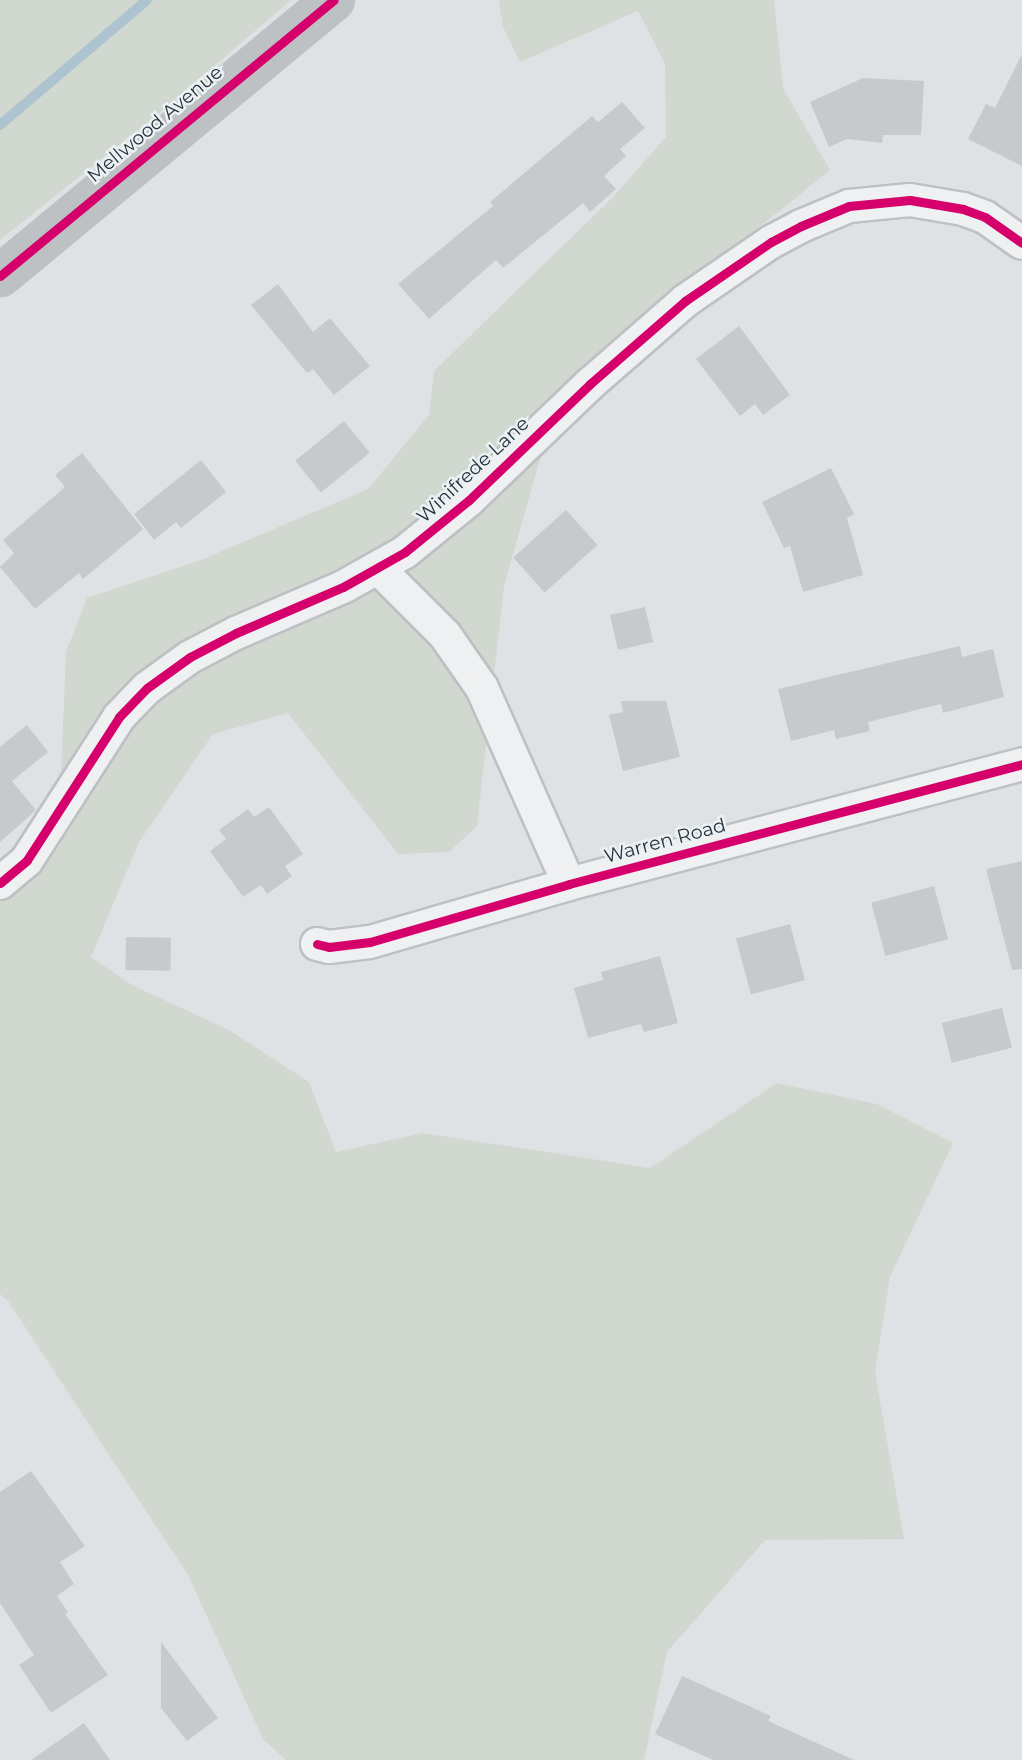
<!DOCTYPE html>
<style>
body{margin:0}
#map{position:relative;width:1022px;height:1760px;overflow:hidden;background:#dfe2e5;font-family:Montserrat,sans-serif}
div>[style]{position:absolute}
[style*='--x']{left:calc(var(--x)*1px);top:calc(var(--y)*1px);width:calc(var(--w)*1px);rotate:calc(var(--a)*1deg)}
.green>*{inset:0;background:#d1d8d0}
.stream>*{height:10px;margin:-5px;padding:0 5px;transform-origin:5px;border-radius:5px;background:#adc3d0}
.building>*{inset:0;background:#c7cacd;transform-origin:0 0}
.roads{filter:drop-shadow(2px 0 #bec0c3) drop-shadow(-2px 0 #bec0c3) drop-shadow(0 2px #bec0c3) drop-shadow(0 -2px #bec0c3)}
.street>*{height:32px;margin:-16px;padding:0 16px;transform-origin:16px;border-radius:16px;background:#eff0f1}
.secondary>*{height:38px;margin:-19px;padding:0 19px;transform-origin:19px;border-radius:19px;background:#bdc1c4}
.cycleway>*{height:9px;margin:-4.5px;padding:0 4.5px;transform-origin:4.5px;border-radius:4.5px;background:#d6006c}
span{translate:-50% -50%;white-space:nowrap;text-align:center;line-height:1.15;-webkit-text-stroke:5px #ecf1f4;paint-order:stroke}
.street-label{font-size:19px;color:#27323d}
</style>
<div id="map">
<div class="green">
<div style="clip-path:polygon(0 0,291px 0,164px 109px,0 240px)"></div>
<div style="clip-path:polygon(499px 0,774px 0,783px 88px,830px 170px,560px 389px,504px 586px,477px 826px,449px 852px,398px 854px,288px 713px,213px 734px,139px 842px,91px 957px,132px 985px,229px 1030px,309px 1082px,336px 1152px,423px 1133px,650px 1168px,777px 1083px,877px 1104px,953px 1143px,890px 1277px,875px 1372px,904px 1539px,765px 1540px,667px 1652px,644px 1760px,286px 1760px,263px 1739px,188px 1575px,8px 1301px,0 1294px,0 890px,71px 807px,61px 773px,66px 652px,87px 598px,201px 560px,368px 489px,429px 415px,434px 371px,613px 197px,666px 137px,665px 64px,638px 11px,520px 62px,503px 27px)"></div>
</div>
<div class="stream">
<div style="--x:0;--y:125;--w:193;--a:-40.4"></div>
</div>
<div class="building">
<div style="clip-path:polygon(1022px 54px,1022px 166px,968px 139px,986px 104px,995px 108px)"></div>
<div style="clip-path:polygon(863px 78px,924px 81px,921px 135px,883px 135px,882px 143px,847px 139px,829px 147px,810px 102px)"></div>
<div style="clip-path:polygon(622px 102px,645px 128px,620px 149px,626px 156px,604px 176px,616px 189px,590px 212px,583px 203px,503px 268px,496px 260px,429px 319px,398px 284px,493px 206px,490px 202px,592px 116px,598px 122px)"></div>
<div style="clip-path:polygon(278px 284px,313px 332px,330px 318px,370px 366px,334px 395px,313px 369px,307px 373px,251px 305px)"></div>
<div style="clip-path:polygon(739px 326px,790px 395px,763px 415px,755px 404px,740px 416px,696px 359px)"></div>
<div style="left:344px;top:421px;width:41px;height:63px;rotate:51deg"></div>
<div style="clip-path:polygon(82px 453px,143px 529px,83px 579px,79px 573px,35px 609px,0 567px,14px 553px,3px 540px,65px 487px,55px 475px)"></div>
<div style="clip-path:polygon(201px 460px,226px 492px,181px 528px,176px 522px,154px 540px,134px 514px)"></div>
<div style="clip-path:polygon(831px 468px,854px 514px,847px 518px,863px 575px,803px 592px,790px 546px,784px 548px,762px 502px)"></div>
<div style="left:566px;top:510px;width:47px;height:71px;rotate:48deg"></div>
<div style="left:645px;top:607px;width:36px;height:36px;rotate:77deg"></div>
<div style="clip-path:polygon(960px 646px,962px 657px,993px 649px,1004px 697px,943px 713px,941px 704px,868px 722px,870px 731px,836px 739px,834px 730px,791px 741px,778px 689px)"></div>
<div style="clip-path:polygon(621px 701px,666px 701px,680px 757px,623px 771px,609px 715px,623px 712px)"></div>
<div style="clip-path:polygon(27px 725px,48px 752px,12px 781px,36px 810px,0 842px,0 747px)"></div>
<div style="clip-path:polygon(269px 807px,303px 854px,285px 866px,292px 876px,267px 894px,261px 885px,243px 897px,210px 851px,226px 839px,219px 830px,248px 809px,254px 817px)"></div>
<div style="clip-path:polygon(1022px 861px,1022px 969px,1012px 970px,986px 869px)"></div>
<div style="left:934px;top:886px;width:55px;height:65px;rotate:75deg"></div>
<div style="left:790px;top:924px;width:58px;height:56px;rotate:75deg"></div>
<div style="left:126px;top:937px;width:45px;height:33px;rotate:1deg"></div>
<div style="clip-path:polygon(660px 956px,678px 1023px,644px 1032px,641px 1024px,588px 1038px,574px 988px,603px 980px,601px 972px)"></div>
<div style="left:1002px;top:1008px;width:41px;height:62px;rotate:76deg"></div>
<div style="clip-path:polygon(31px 1471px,85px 1546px,60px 1562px,74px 1584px,57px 1596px,68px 1612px,65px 1614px,108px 1675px,51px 1713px,19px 1665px,34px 1655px,0 1603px,0 1492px)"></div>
<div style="clip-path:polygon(161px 1642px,218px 1718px,187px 1741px,161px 1708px)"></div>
<div style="clip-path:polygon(682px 1676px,771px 1716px,768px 1721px,854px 1760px,713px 1760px,655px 1734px)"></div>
<div style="clip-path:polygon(84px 1723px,110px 1760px,31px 1760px)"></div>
</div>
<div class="roads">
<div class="street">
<div style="--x:378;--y:568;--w:95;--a:45"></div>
<div style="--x:445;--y:635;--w:65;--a:55.1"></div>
<div style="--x:482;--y:688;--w:214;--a:66.1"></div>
<div style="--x:0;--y:883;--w:35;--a:-40"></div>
<div style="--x:27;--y:860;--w:170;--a:-57.2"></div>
<div style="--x:119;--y:717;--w:40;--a:-46"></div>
<div style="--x:147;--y:688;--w:53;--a:-35.8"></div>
<div style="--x:190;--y:657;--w:52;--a:-27.6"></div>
<div style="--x:236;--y:633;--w:116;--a:-23.3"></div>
<div style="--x:343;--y:587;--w:71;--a:-29.4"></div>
<div style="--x:405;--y:552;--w:82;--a:-39.1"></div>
<div style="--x:469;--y:500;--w:168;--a:-43.8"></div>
<div style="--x:590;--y:384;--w:126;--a:-41.1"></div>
<div style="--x:685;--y:301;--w:104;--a:-34.5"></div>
<div style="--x:771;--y:242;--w:34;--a:-28"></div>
<div style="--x:801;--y:226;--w:52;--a:-22.6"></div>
<div style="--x:849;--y:206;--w:61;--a:-5.6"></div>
<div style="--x:910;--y:200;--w:54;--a:9.6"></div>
<div style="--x:963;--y:209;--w:23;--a:20"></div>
<div style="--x:985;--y:217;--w:45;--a:35.1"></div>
<div style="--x:317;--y:944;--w:12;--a:14"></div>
<div style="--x:329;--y:947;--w:41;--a:-7"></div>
<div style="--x:370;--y:942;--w:207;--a:-16.2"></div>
<div style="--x:569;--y:884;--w:469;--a:-14.8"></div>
</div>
<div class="secondary">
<div style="--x:0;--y:276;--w:433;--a:-39.6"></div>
</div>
</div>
<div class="cycleway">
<div style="--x:0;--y:276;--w:433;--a:-39.6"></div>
<div style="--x:0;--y:883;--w:35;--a:-40"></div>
<div style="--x:27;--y:860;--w:170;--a:-57.2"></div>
<div style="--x:119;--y:717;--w:40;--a:-46"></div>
<div style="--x:147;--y:688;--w:53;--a:-35.8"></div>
<div style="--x:190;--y:657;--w:52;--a:-27.6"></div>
<div style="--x:236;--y:633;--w:116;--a:-23.3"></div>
<div style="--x:343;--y:587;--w:71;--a:-29.4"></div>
<div style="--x:405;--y:552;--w:82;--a:-39.1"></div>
<div style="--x:469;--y:500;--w:168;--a:-43.8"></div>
<div style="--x:590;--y:384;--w:126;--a:-41.1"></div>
<div style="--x:685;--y:301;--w:104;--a:-34.5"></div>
<div style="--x:771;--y:242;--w:34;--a:-28"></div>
<div style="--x:801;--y:226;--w:52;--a:-22.6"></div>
<div style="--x:849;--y:206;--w:61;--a:-5.6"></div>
<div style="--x:910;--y:200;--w:54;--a:9.6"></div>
<div style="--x:963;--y:209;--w:23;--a:20"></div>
<div style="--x:985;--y:217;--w:45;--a:35.1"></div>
<div style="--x:317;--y:944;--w:12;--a:14"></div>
<div style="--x:329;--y:947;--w:41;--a:-7"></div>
<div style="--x:370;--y:942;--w:207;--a:-16.2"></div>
<div style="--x:569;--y:884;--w:469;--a:-14.8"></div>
</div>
<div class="street-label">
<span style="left:155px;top:124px;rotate:-40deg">Mellwood Avenue</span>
<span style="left:473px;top:470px;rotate:-43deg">Winifrede Lane</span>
<span style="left:665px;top:841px;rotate:-15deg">Warren Road</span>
</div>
</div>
